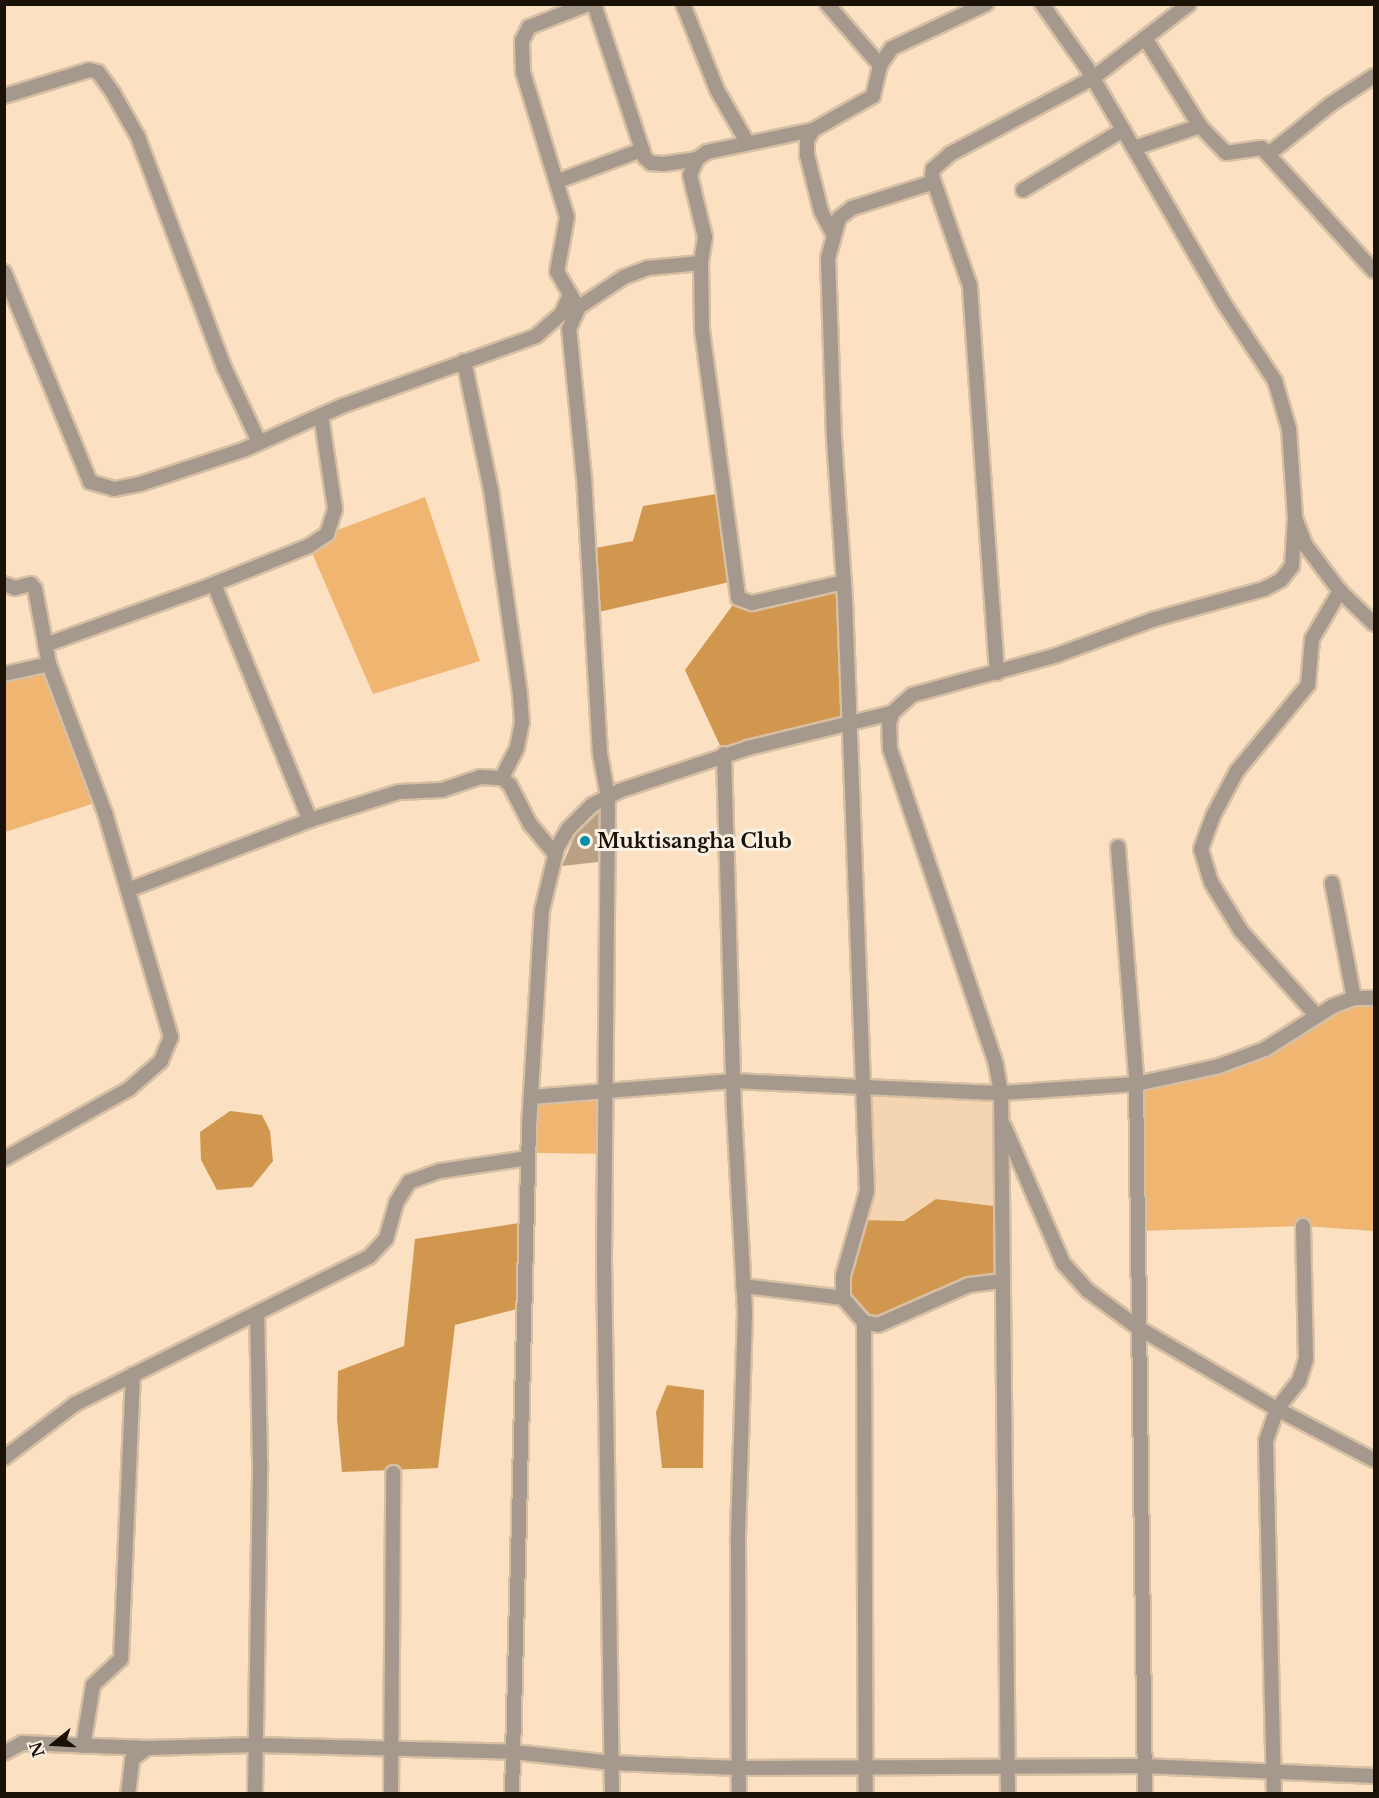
<!DOCTYPE html>
<style>
body{margin:0}
#map{position:relative;width:1379px;height:1798px;overflow:hidden;background:#fbe0c2;font-family:"Libre Baskerville",serif}
div>[style]{position:absolute}
[style*='--x']{left:calc(var(--x)*1px);top:calc(var(--y)*1px);width:calc(var(--w)*1px);rotate:calc(var(--a)*1deg)}
.built>*{inset:0;background:#f5d4b1}
.green>*{inset:0;background:#efb571;transform-origin:0 0}
.water>*{inset:0;background:#d2974f}
.building>*{inset:0;background:#baa084}
.roads{filter:drop-shadow(2px 0 #d7bfa4) drop-shadow(-2px 0 #d7bfa4) drop-shadow(0 2px #d7bfa4) drop-shadow(0 -2px #d7bfa4)}
.minor>*{height:14px;margin:-7px;padding:0 7px;transform-origin:7px;border-radius:7px;background:#a5998d}
.dots>*{width:16px;height:16px;translate:-50% -50%;box-sizing:border-box;border:3px solid #fbf0e4;border-radius:50%}
span{translate:-50% -50%;white-space:nowrap;text-align:center;line-height:1.15;-webkit-text-stroke:6px #fbf0e4;paint-order:stroke}
.poi-label{font-size:20px;color:#1a1107;font-weight:700}
.left{translate:0 -50%;text-align:left}
.frame{position:absolute;inset:0;border:6px solid #1a1107;pointer-events:none}
.north{position:absolute;left:24px;top:1714px;width:60px;height:60px;-webkit-text-stroke:4px #fbf0e4;paint-order:stroke;rotate:252deg;font-size:16px;font-weight:700;line-height:24px;text-align:center;color:#1a1107}
.north::after{content:'';display:block;margin:auto;width:21px;height:27px;background:#1a1107;clip-path:polygon(50% 0,100% 100%,50% 72%,0 100%)}
</style>
<div id="map">
<div class="built">
<div style="clip-path:polygon(863px 1088px,1001px 1093px,1002px 1207px,936px 1199px,904px 1221px,858px 1220px)"></div>
</div>
<div class="green">
<div style="clip-path:polygon(425px 497px,480px 661px,373px 694px,309px 546px,327px 534px)"></div>
<div style="clip-path:polygon(49px 664px,101px 801px,5px 832px,4px 674px)"></div>
<div style="clip-path:polygon(1374px 998px,1374px 1231px,1303px 1226px,1137px 1231px,1136px 1084px,1219px 1066px,1315px 1014px)"></div>
<div style="left:606px;top:1093px;width:61px;height:75px;rotate:91deg"></div>
</div>
<div class="water">
<div style="clip-path:polygon(722px 493px,734px 581px,594px 613px,590px 549px,633px 541px,643px 506px)"></div>
<div style="clip-path:polygon(844px 582px,848px 723px,724px 754px,685px 670px,738px 598px,743px 603px)"></div>
<div style="clip-path:polygon(230px 1111px,262px 1115px,270px 1131px,273px 1161px,252px 1187px,217px 1190px,201px 1160px,200px 1132px)"></div>
<div style="clip-path:polygon(936px 1199px,1002px 1207px,1003px 1281px,983px 1283px,878px 1325px,851px 1310px,843px 1276px,858px 1220px,904px 1221px)"></div>
<div style="clip-path:polygon(526px 1222px,524px 1307px,455px 1325px,438px 1468px,342px 1472px,337px 1419px,338px 1371px,404px 1346px,415px 1239px)"></div>
<div style="clip-path:polygon(667px 1385px,704px 1390px,703px 1468px,662px 1468px,656px 1412px)"></div>
</div>
<div class="building">
<div style="clip-path:polygon(599px 812px,598px 862px,562px 866px,575px 835px)"></div>
</div>
<div class="roads">
<div class="minor">
<div style="--x:594;--y:4;--w:162;--a:71.7"></div>
<div style="--x:645;--y:158;--w:8;--a:40"></div>
<div style="--x:651;--y:163;--w:12;--a:5"></div>
<div style="--x:663;--y:164;--w:34;--a:-8"></div>
<div style="--x:683;--y:4;--w:92;--a:68.4"></div>
<div style="--x:717;--y:90;--w:60;--a:60"></div>
<div style="--x:827;--y:4;--w:81;--a:49"></div>
<div style="--x:1042;--y:4;--w:78;--a:54.9"></div>
<div style="--x:1087;--y:68;--w:271;--a:59.8"></div>
<div style="--x:1223;--y:302;--w:95;--a:56.6"></div>
<div style="--x:1275;--y:381;--w:50;--a:73.7"></div>
<div style="--x:1289;--y:429;--w:89;--a:86.1"></div>
<div style="--x:1295;--y:518;--w:30;--a:69"></div>
<div style="--x:1306;--y:546;--w:56;--a:52.9"></div>
<div style="--x:1340;--y:591;--w:47;--a:44.1"></div>
<div style="--x:1145;--y:38;--w:104;--a:58"></div>
<div style="--x:4;--y:96;--w:89;--a:-17"></div>
<div style="--x:89;--y:70;--w:9;--a:13"></div>
<div style="--x:98;--y:72;--w:26;--a:54"></div>
<div style="--x:113;--y:93;--w:51;--a:60.4"></div>
<div style="--x:138;--y:137;--w:246;--a:69.5"></div>
<div style="--x:224;--y:367;--w:83;--a:65"></div>
<div style="--x:813;--y:130;--w:108;--a:168.3"></div>
<div style="--x:707;--y:152;--w:12;--a:145"></div>
<div style="--x:697;--y:159;--w:17;--a:114"></div>
<div style="--x:690;--y:175;--w:64;--a:76.4"></div>
<div style="--x:705;--y:237;--w:26;--a:99"></div>
<div style="--x:701;--y:263;--w:67;--a:89.1"></div>
<div style="--x:702;--y:330;--w:270;--a:82.3"></div>
<div style="--x:738;--y:598;--w:15;--a:20"></div>
<div style="--x:752;--y:603;--w:94;--a:-12.9"></div>
<div style="--x:1134;--y:148;--w:70;--a:-18.4"></div>
<div style="--x:1200;--y:126;--w:37;--a:46"></div>
<div style="--x:1226;--y:153;--w:36;--a:-8"></div>
<div style="--x:1262;--y:148;--w:166;--a:47.7"></div>
<div style="--x:1270;--y:153;--w:78;--a:-38.8"></div>
<div style="--x:1331;--y:104;--w:51;--a:-33.1"></div>
<div style="--x:558;--y:181;--w:90;--a:-20.3"></div>
<div style="--x:934;--y:182;--w:86;--a:162.4"></div>
<div style="--x:852;--y:208;--w:16;--a:142"></div>
<div style="--x:839;--y:218;--w:41;--a:105.4"></div>
<div style="--x:828;--y:258;--w:180;--a:88.1"></div>
<div style="--x:834;--y:438;--w:162;--a:86.1"></div>
<div style="--x:845;--y:600;--w:591;--a:87.87"></div>
<div style="--x:867;--y:1191;--w:88;--a:105.8"></div>
<div style="--x:843;--y:1276;--w:22;--a:90"></div>
<div style="--x:843;--y:1298;--w:32;--a:49"></div>
<div style="--x:864;--y:1322;--w:14;--a:12"></div>
<div style="--x:878;--y:1325;--w:99;--a:-23.7"></div>
<div style="--x:969;--y:1285;--w:34;--a:-7"></div>
<div style="--x:1023;--y:190;--w:117;--a:-31"></div>
<div style="--x:832;--y:232;--w:24;--a:-118"></div>
<div style="--x:821;--y:211;--w:58;--a:-104"></div>
<div style="--x:807;--y:155;--w:15;--a:-90"></div>
<div style="--x:807;--y:140;--w:12;--a:-59"></div>
<div style="--x:813;--y:130;--w:69;--a:-29.5"></div>
<div style="--x:873;--y:96;--w:32;--a:-77"></div>
<div style="--x:880;--y:65;--w:21;--a:-55"></div>
<div style="--x:892;--y:48;--w:104;--a:-25.1"></div>
<div style="--x:4;--y:272;--w:227;--a:67.7"></div>
<div style="--x:90;--y:482;--w:25;--a:16"></div>
<div style="--x:114;--y:489;--w:26;--a:-11"></div>
<div style="--x:140;--y:484;--w:108;--a:-18.3"></div>
<div style="--x:243;--y:450;--w:108;--a:-24"></div>
<div style="--x:342;--y:406;--w:206;--a:-19.8"></div>
<div style="--x:536;--y:336;--w:35;--a:-41"></div>
<div style="--x:562;--y:313;--w:21;--a:-67"></div>
<div style="--x:574;--y:301;--w:34;--a:-120"></div>
<div style="--x:557;--y:272;--w:56;--a:-79.7"></div>
<div style="--x:567;--y:217;--w:152;--a:-106.9"></div>
<div style="--x:523;--y:72;--w:31;--a:-92"></div>
<div style="--x:522;--y:41;--w:16;--a:-63"></div>
<div style="--x:529;--y:27;--w:63;--a:-21.3"></div>
<div style="--x:464;--y:361;--w:132;--a:78.2"></div>
<div style="--x:491;--y:490;--w:207;--a:81.9"></div>
<div style="--x:520;--y:695;--w:27;--a:86"></div>
<div style="--x:522;--y:722;--w:26;--a:101"></div>
<div style="--x:517;--y:748;--w:34;--a:117"></div>
<div style="--x:4;--y:584;--w:12;--a:20"></div>
<div style="--x:15;--y:588;--w:16;--a:-14"></div>
<div style="--x:31;--y:584;--w:6;--a:51"></div>
<div style="--x:35;--y:589;--w:76;--a:79.4"></div>
<div style="--x:49;--y:664;--w:159;--a:69.4"></div>
<div style="--x:105;--y:813;--w:234;--a:73.6"></div>
<div style="--x:171;--y:1037;--w:26;--a:113"></div>
<div style="--x:161;--y:1061;--w:43;--a:138.8"></div>
<div style="--x:129;--y:1089;--w:143;--a:150.8"></div>
<div style="--x:214;--y:584;--w:255;--a:67.9"></div>
<div style="--x:45;--y:645;--w:180;--a:-19.8"></div>
<div style="--x:214;--y:584;--w:102;--a:-21.8"></div>
<div style="--x:309;--y:546;--w:22;--a:-34"></div>
<div style="--x:327;--y:534;--w:26;--a:-72"></div>
<div style="--x:335;--y:509;--w:95;--a:-98.5"></div>
<div style="--x:997;--y:673;--w:388;--a:-94"></div>
<div style="--x:970;--y:286;--w:116;--a:-109.1"></div>
<div style="--x:932;--y:176;--w:7;--a:-82"></div>
<div style="--x:933;--y:169;--w:23;--a:-41"></div>
<div style="--x:950;--y:154;--w:162;--a:-28"></div>
<div style="--x:1093;--y:78;--w:121;--a:-37.6"></div>
<div style="--x:4;--y:674;--w:46;--a:-12.5"></div>
<div style="--x:724;--y:754;--w:355;--a:88.4"></div>
<div style="--x:734;--y:1109;--w:204;--a:86.9"></div>
<div style="--x:745;--y:1313;--w:228;--a:91.8"></div>
<div style="--x:738;--y:1541;--w:253;--a:89.8"></div>
<div style="--x:1118;--y:847;--w:231;--a:85.5"></div>
<div style="--x:1136;--y:1077;--w:717;--a:89.28"></div>
<div style="--x:1332;--y:883;--w:117;--a:79.2"></div>
<div style="--x:128;--y:890;--w:195;--a:-21"></div>
<div style="--x:310;--y:820;--w:93;--a:-17.5"></div>
<div style="--x:399;--y:792;--w:43;--a:-2.7"></div>
<div style="--x:442;--y:790;--w:40;--a:-18.9"></div>
<div style="--x:480;--y:777;--w:22;--a:3"></div>
<div style="--x:502;--y:778;--w:11;--a:41"></div>
<div style="--x:510;--y:785;--w:44;--a:62.9"></div>
<div style="--x:530;--y:824;--w:39;--a:50"></div>
<div style="--x:1315;--y:1014;--w:111;--a:-131.7"></div>
<div style="--x:1241;--y:931;--w:57;--a:-121.5"></div>
<div style="--x:1211;--y:882;--w:34;--a:-107"></div>
<div style="--x:1201;--y:849;--w:37;--a:-70"></div>
<div style="--x:1214;--y:814;--w:49;--a:-61.9"></div>
<div style="--x:1237;--y:771;--w:112;--a:-50.5"></div>
<div style="--x:1308;--y:685;--w:46;--a:-85"></div>
<div style="--x:1312;--y:639;--w:56;--a:-59.7"></div>
<div style="--x:531;--y:1097;--w:203;--a:-4.5"></div>
<div style="--x:733;--y:1081;--w:268;--a:2.6"></div>
<div style="--x:1001;--y:1093;--w:135;--a:-3.8"></div>
<div style="--x:1136;--y:1084;--w:85;--a:-12.2"></div>
<div style="--x:1219;--y:1066;--w:49;--a:-20.3"></div>
<div style="--x:1265;--y:1049;--w:80;--a:-32.3"></div>
<div style="--x:1333;--y:1006;--w:22;--a:-21"></div>
<div style="--x:1354;--y:998;--w:20;--a:0"></div>
<div style="--x:1004;--y:1126;--w:149;--a:66.7"></div>
<div style="--x:1063;--y:1263;--w:36;--a:48"></div>
<div style="--x:1087;--y:1290;--w:62;--a:36.5"></div>
<div style="--x:1137;--y:1327;--w:162;--a:30.4"></div>
<div style="--x:1277;--y:1409;--w:110;--a:27.7"></div>
<div style="--x:743;--y:1286;--w:101;--a:6.8"></div>
<div style="--x:864;--y:1322;--w:472;--a:89.8"></div>
<div style="--x:4;--y:1458;--w:89;--a:-37.3"></div>
<div style="--x:75;--y:1404;--w:329;--a:-26.6"></div>
<div style="--x:369;--y:1257;--w:25;--a:-47"></div>
<div style="--x:386;--y:1239;--w:37;--a:-74"></div>
<div style="--x:396;--y:1203;--w:25;--a:-58"></div>
<div style="--x:409;--y:1182;--w:33;--a:-20"></div>
<div style="--x:440;--y:1171;--w:89;--a:-8.4"></div>
<div style="--x:83;--y:1746;--w:62;--a:-80.7"></div>
<div style="--x:93;--y:1685;--w:38;--a:-43"></div>
<div style="--x:121;--y:1659;--w:285;--a:-87.6"></div>
<div style="--x:4;--y:1753;--w:21;--a:-29"></div>
<div style="--x:22;--y:1743;--w:125;--a:2.3"></div>
<div style="--x:128;--y:1794;--w:35;--a:-83"></div>
<div style="--x:132;--y:1759;--w:19;--a:-36"></div>
<div style="--x:147;--y:1748;--w:108;--a:-1.6"></div>
<div style="--x:255;--y:1745;--w:259;--a:1.5"></div>
<div style="--x:514;--y:1752;--w:99;--a:6.4"></div>
<div style="--x:612;--y:1763;--w:127;--a:2.3"></div>
<div style="--x:739;--y:1768;--w:405;--a:-0.3"></div>
<div style="--x:1144;--y:1766;--w:230;--a:2.5"></div>
<div style="--x:255;--y:1794;--w:331;--a:-89.1"></div>
<div style="--x:260;--y:1463;--w:150;--a:-91.1"></div>
<div style="--x:391;--y:1794;--w:321;--a:-89.6"></div>
<div style="--x:512;--y:1794;--w:667;--a:-88.54"></div>
<div style="--x:529;--y:1127;--w:217;--a:-86.6"></div>
<div style="--x:542;--y:910;--w:64;--a:-76.4"></div>
<div style="--x:557;--y:848;--w:22;--a:-60"></div>
<div style="--x:568;--y:829;--w:34;--a:-45"></div>
<div style="--x:592;--y:805;--w:30;--a:-27"></div>
<div style="--x:619;--y:791;--w:136;--a:-18.4"></div>
<div style="--x:748;--y:748;--w:148;--a:-13.7"></div>
<div style="--x:612;--y:1794;--w:534;--a:-90.86"></div>
<div style="--x:604;--y:1260;--w:463;--a:-89.5"></div>
<div style="--x:608;--y:797;--w:44;--a:-100.5"></div>
<div style="--x:600;--y:754;--w:276;--a:-93.3"></div>
<div style="--x:584;--y:478;--w:150;--a:-95.7"></div>
<div style="--x:569;--y:329;--w:24;--a:-66"></div>
<div style="--x:579;--y:307;--w:54;--a:-33.7"></div>
<div style="--x:624;--y:277;--w:26;--a:-21"></div>
<div style="--x:648;--y:268;--w:53;--a:-5.4"></div>
<div style="--x:1008;--y:1794;--w:701;--a:-90.57"></div>
<div style="--x:1001;--y:1093;--w:29;--a:-100"></div>
<div style="--x:996;--y:1064;--w:332;--a:-108.6"></div>
<div style="--x:890;--y:749;--w:25;--a:-92"></div>
<div style="--x:889;--y:724;--w:11;--a:-75"></div>
<div style="--x:892;--y:713;--w:27;--a:-42"></div>
<div style="--x:912;--y:695;--w:150;--a:-15.4"></div>
<div style="--x:1057;--y:655;--w:104;--a:-20.2"></div>
<div style="--x:1155;--y:619;--w:113;--a:-15.4"></div>
<div style="--x:1264;--y:589;--w:19;--a:-28"></div>
<div style="--x:1281;--y:580;--w:18;--a:-52"></div>
<div style="--x:1292;--y:566;--w:48;--a:-86.4"></div>
<div style="--x:1274;--y:1794;--w:353;--a:-91.3"></div>
<div style="--x:1266;--y:1441;--w:34;--a:-71"></div>
<div style="--x:1277;--y:1409;--w:36;--a:-52"></div>
<div style="--x:1299;--y:1381;--w:23;--a:-72"></div>
<div style="--x:1306;--y:1359;--w:133;--a:-91.3"></div>
</div>
</div>
<div class="dots">
<div style="left:585px;top:841px;background:#038eab"></div>
</div>
<div class="poi-label">
<span class="left" style="left:597px;top:841px">Muktisangha Club</span>
</div>
<div class="frame"></div>
<div class="north">N</div>
</div>
